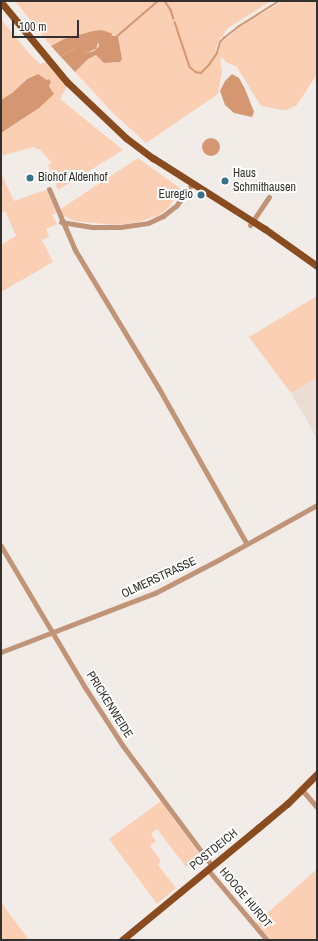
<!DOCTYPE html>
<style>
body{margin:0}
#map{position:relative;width:318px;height:941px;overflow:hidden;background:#f2ece8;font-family:"Archivo Narrow",sans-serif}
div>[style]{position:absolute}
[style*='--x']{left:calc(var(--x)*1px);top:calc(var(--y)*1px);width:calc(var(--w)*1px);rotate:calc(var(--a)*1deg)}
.built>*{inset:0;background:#ebddd5}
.green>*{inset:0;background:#fbcfb4}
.forest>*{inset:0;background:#d79973}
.water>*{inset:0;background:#d49771}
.round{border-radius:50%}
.stream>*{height:1.5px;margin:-0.75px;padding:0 0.75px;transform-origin:0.75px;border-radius:0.75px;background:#d49771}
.minor>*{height:5px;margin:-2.5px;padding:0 2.5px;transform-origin:2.5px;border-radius:2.5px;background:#c19377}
.major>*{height:7px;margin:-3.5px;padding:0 3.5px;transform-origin:3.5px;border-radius:3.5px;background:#8a4b1f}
.dots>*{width:11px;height:11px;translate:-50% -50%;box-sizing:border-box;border:2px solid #fff;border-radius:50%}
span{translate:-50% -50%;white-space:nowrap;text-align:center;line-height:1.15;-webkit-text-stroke:4px #fff;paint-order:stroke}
.poi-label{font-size:12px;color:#33312f}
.left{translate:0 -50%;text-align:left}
.right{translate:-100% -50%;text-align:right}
.street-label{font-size:12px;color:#33312f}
.frame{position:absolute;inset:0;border:2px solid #33312f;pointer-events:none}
.scale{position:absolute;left:12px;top:20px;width:67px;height:18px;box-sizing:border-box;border:2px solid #33312f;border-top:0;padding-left:5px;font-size:12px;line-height:14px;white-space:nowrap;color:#33312f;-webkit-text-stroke:3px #fff;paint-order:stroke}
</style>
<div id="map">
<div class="built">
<div style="clip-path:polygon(317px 378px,317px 438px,291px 393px)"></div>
</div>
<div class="green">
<div style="clip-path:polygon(15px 1px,271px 1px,228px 28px,218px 42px,215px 50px,218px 52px,221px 43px,240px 27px,283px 1px,317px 1px,317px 74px,297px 105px,287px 110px,282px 110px,261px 106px,237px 67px,226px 62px,222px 57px,220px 59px,222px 71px,218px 94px,146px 143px,113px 113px,75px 72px,88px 59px,96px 55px,104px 63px,116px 63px,120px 48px,116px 36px,112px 34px,64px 39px,51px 46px)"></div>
<div style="clip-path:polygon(1px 19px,27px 51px,40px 64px,46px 62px,67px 86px,60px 99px,123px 150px,58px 190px,48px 165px,52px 163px,40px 150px,33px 147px,1px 156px,1px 133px,27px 116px,53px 92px,47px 80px,38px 74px,26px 79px,12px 93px,1px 100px)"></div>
<div style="clip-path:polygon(138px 158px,181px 189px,169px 207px,159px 215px,139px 222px,115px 225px,75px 221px,62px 215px,59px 210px)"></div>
<div style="clip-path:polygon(1px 173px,14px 201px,46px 190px,51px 200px,56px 213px,52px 215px,57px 224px,46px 229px,49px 237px,42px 240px,53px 262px,1px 292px,1px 245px,16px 236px,5px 211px,1px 213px)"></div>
<div style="clip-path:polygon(317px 296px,317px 378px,291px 393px,249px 337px)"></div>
<div style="clip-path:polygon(161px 801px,200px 855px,186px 867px,157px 829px,151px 834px,156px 841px,150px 846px,161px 861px,158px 865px,176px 888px,157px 904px,109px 839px)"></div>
<div style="clip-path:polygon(317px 869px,317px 940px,271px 940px,256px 923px)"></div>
<div style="clip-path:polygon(1px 902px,8px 912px,29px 940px,1px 940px)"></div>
</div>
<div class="forest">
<div style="clip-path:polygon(102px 30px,113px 34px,99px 41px,96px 49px,86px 53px,76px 48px,61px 57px,51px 46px,64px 39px,93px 31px)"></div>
</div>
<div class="water">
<div style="clip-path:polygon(104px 33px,118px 37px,122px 59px,120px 62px,104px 63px,96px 55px,88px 59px,75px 72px,61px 57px,76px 48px,80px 48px,86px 53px,94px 51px,99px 46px,98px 37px)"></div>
<div style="clip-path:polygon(38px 74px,47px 80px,49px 79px,51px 82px,49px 86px,54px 94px,39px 108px,1px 133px,1px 100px,12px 93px,27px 79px)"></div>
<div style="clip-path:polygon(232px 74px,239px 78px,245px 89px,254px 112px,252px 117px,234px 113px,225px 105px,220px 91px,225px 81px)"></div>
<div class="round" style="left:202px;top:138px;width:18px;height:18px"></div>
</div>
<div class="stream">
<div style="--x:165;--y:1;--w:11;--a:56"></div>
<div style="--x:171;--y:10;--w:9;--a:72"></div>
<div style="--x:175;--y:22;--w:47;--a:71.6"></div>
<div style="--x:190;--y:67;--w:8;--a:40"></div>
<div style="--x:196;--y:72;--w:5;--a:11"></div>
<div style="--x:201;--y:73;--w:11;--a:-45"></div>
<div style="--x:209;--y:65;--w:14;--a:-56"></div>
<div style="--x:217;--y:53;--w:11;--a:-75"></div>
<div style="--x:220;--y:42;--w:6;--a:-45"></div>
<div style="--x:224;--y:38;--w:18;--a:-38"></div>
<div style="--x:238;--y:27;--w:49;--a:-32.4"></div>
<div style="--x:115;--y:38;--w:57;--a:-40.7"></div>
</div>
<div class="minor">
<div style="--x:49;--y:189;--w:66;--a:66.9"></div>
<div style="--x:75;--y:250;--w:160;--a:58.8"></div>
<div style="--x:158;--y:387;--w:180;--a:60.5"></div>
<div style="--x:61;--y:222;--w:33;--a:9"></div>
<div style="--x:94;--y:227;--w:26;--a:0"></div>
<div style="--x:120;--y:227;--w:28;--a:-8"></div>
<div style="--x:148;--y:223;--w:17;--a:-25"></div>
<div style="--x:163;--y:216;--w:16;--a:-38"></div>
<div style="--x:176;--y:206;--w:27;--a:-54"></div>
<div style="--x:250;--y:225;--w:34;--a:-56"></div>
<div style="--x:1;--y:546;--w:166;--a:59.3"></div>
<div style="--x:86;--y:689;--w:68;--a:57"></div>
<div style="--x:123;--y:746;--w:149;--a:53.4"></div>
<div style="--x:1;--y:652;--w:165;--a:-21"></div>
<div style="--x:155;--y:593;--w:73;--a:-27.6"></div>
<div style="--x:220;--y:559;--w:111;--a:-29.1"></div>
<div style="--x:302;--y:790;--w:23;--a:49"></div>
<div style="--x:208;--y:870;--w:92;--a:49.9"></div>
</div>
<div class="major">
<div style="--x:1;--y:2;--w:104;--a:50.5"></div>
<div style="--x:67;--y:82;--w:81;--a:43.5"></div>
<div style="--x:126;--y:138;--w:34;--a:37"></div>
<div style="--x:153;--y:158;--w:133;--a:32.4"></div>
<div style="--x:265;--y:229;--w:64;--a:35.4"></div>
<div style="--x:122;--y:940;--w:176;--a:-39.5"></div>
<div style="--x:258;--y:828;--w:38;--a:-40"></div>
<div style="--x:287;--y:804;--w:42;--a:-45"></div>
</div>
<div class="dots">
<div style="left:30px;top:178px;background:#38718a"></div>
<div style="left:225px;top:181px;background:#38718a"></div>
<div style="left:201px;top:195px;background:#38718a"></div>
</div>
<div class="poi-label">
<span class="left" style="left:233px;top:181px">Haus<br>Schmithausen</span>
<span class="left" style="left:38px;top:178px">Biohof Aldenhof</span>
<span class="right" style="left:193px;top:195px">Euregio</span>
</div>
<div class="street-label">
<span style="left:159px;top:578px;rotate:-25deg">OLMERSTRASSE</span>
<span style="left:109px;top:705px;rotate:58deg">PRICKENWEIDE</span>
<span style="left:214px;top:850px;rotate:-39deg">POSTDEICH</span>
<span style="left:245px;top:898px;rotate:50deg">HOOGE HURDT</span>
</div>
<div class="frame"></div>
<div class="scale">100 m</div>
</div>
